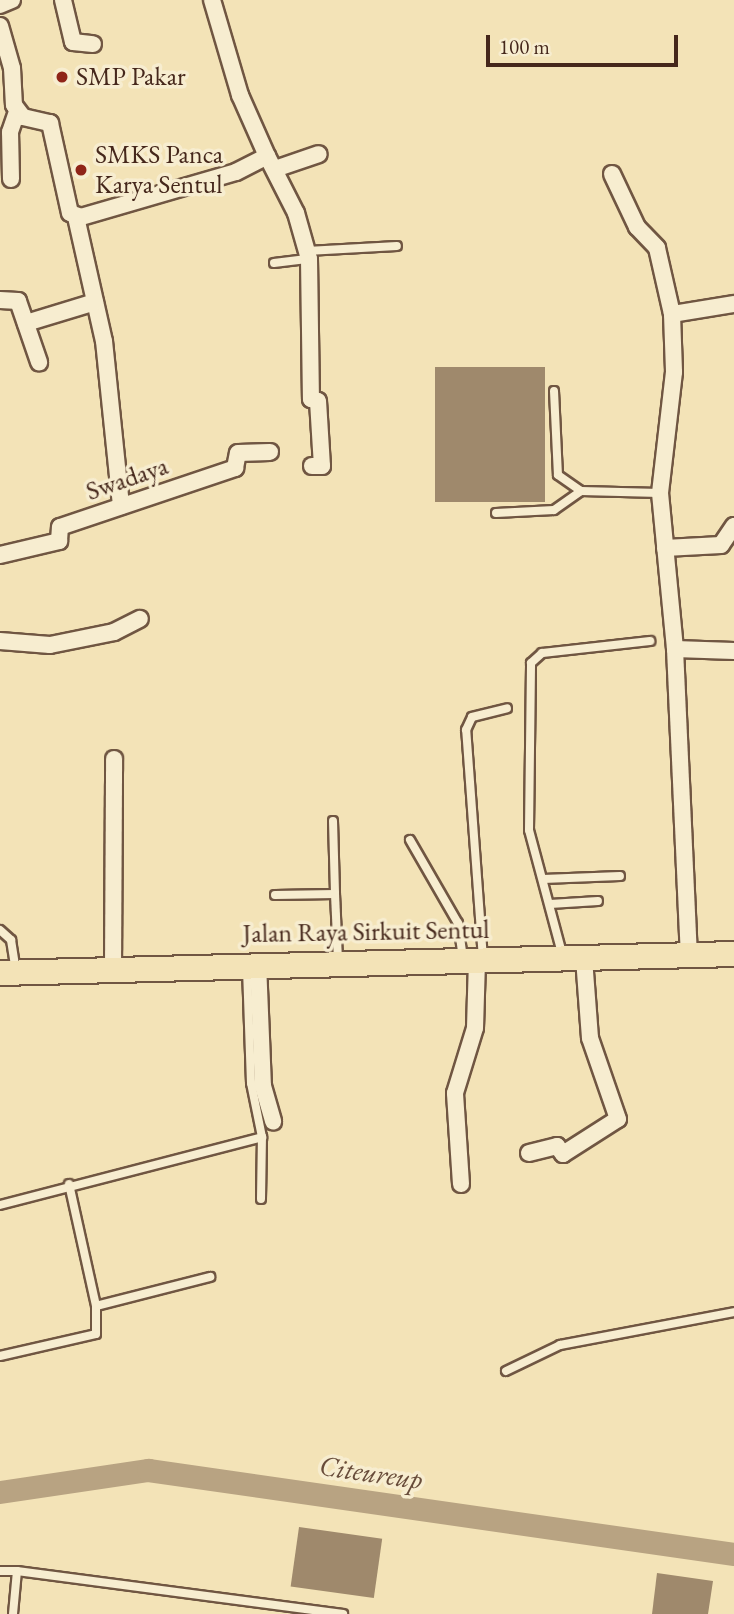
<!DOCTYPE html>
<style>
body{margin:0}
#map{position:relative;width:734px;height:1614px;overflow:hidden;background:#f3e3b7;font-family:"EB Garamond",serif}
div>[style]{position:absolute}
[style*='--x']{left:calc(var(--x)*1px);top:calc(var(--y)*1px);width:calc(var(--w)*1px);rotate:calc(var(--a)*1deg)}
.river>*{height:23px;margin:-11.5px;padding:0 11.5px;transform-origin:11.5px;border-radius:11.5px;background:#b8a382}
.building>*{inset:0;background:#9f896c;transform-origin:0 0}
.roads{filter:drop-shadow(2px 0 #705642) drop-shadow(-2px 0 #705642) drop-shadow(0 2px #705642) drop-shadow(0 -2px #705642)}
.lane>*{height:8px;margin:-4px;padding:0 4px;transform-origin:4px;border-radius:4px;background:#f7edd0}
.street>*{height:16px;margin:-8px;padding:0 8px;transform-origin:8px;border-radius:8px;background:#f7edd0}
.primary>*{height:24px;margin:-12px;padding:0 12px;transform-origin:12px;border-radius:12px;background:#f3e3b7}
.dots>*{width:19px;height:19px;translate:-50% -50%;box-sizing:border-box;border:4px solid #f7edd0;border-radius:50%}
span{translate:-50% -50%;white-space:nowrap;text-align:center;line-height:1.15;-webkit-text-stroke:7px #f7edd0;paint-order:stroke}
.poi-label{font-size:26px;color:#45271b}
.left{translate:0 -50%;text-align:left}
.street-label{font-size:26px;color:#45271b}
.water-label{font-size:28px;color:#684c3a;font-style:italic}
.scale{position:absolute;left:486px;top:35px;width:192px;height:32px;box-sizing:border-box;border:4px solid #45271b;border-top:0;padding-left:9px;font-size:21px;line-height:24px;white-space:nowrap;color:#45271b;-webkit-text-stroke:5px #f7edd0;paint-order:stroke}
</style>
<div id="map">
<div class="river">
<div style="--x:0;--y:1492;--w:150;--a:-8.5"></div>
<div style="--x:148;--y:1470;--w:592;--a:8.16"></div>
</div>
<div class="building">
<div style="left:435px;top:367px;width:110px;height:135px"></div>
<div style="left:299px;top:1527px;width:84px;height:60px;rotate:8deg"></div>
<div style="clip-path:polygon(657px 1573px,713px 1581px,708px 1614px,652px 1614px)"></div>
</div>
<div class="roads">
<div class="lane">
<div style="--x:307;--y:251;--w:90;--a:-3.2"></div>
<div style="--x:274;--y:263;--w:35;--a:-7"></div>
<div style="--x:554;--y:391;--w:84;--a:87.3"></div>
<div style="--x:558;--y:475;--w:28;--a:35"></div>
<div style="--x:496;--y:513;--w:58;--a:-3"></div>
<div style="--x:554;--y:510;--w:33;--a:-35"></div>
<div style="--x:581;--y:491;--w:79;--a:1.5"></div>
<div style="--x:333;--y:821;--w:73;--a:88.4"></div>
<div style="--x:410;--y:840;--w:96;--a:60"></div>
<div style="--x:458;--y:923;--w:36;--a:82"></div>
<div style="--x:543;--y:879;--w:77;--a:-2.2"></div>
<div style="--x:275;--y:895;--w:60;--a:-1"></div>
<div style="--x:335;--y:894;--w:66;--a:87.4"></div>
<div style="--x:550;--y:904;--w:48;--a:-3.6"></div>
<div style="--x:0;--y:930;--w:15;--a:42"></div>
<div style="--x:11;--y:940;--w:30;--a:81"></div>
<div style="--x:563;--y:957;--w:131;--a:-105"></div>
<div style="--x:529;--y:830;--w:167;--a:-89.3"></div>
<div style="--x:531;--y:663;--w:15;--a:-42"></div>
<div style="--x:542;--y:653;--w:109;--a:-6.3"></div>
<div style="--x:483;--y:959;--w:230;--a:-94.2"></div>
<div style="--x:466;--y:730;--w:14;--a:-65"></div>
<div style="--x:472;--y:717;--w:36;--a:-14"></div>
<div style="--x:69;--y:1184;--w:125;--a:77.5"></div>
<div style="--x:261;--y:1199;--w:62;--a:-89.1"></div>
<div style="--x:0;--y:1205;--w:271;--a:-14.5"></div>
<div style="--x:262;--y:1137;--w:55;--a:-101.5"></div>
<div style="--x:251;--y:1083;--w:112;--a:-92"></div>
<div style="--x:0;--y:1356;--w:98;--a:-12.9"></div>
<div style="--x:96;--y:1334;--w:28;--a:-90"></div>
<div style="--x:96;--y:1306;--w:118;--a:-14.3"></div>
<div style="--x:506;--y:1371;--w:60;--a:-25.7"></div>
<div style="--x:560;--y:1345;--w:177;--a:-10.7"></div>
<div style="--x:0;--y:1571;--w:17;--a:0"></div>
<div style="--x:13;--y:1614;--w:43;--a:-84.7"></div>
<div style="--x:17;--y:1571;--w:329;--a:7.5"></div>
</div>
<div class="street">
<div style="--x:63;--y:0;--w:43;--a:76.6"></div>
<div style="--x:73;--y:42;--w:20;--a:6"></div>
<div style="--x:0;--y:5;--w:13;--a:-23"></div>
<div style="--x:0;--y:26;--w:44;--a:74.1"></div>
<div style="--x:12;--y:68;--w:37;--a:87"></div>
<div style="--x:14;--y:105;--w:15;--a:53"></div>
<div style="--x:23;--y:117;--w:28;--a:13"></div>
<div style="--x:50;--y:123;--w:92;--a:77.5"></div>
<div style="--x:70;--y:213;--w:12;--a:20"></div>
<div style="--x:81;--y:217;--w:161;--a:-16.2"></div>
<div style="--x:236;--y:172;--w:35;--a:-27"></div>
<div style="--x:267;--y:156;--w:67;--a:-113.9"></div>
<div style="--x:240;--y:95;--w:99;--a:-106.4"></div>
<div style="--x:267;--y:156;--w:64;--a:63"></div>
<div style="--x:296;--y:213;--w:48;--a:74.2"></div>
<div style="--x:309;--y:259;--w:140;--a:89.2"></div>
<div style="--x:311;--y:399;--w:7;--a:16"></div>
<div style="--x:318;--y:401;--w:65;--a:86.5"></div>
<div style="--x:322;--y:466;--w:10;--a:180"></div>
<div style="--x:275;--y:169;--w:46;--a:-18.8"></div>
<div style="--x:612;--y:174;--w:59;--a:64.7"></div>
<div style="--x:637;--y:227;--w:29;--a:46"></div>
<div style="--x:657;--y:248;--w:68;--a:77.2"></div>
<div style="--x:672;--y:314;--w:58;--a:88"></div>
<div style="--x:674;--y:372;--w:122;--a:96.6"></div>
<div style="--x:660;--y:493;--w:157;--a:84.5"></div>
<div style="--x:675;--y:649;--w:306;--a:87.4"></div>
<div style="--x:11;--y:179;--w:47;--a:-91.2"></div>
<div style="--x:10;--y:132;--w:21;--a:-71"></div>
<div style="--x:76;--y:217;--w:127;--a:77.3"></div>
<div style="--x:104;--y:341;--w:166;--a:84.1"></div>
<div style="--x:0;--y:300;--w:18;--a:3"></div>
<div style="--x:18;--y:301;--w:65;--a:71"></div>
<div style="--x:672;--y:314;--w:63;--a:-9.2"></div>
<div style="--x:26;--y:323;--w:72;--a:-16.9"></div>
<div style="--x:665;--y:548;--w:56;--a:-3.1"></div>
<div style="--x:721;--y:545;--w:23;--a:-56"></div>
<div style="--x:0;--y:555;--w:61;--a:-13.3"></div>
<div style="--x:59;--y:541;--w:14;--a:-86"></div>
<div style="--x:60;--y:527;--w:185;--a:-18.6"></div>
<div style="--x:235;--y:468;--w:15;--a:-79"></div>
<div style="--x:238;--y:453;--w:32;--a:-2"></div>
<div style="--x:0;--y:641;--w:50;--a:4.6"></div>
<div style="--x:50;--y:645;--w:65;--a:-11.5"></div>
<div style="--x:114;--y:632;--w:29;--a:-27"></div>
<div style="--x:675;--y:649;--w:59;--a:1.9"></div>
<div style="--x:258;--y:963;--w:123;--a:87.7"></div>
<div style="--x:263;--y:1086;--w:37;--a:74"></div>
<div style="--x:113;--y:969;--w:210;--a:-89.7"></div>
<div style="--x:529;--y:1153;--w:29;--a:-14"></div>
<div style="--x:557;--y:1146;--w:10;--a:53"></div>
<div style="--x:563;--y:1154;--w:65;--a:-32.5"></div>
<div style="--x:618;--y:1119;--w:86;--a:-109.1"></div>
<div style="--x:590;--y:1038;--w:80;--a:-94.3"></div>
<div style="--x:461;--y:1184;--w:91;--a:-93.8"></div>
<div style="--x:455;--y:1093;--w:68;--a:-72.9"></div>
<div style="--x:475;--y:1028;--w:67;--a:-88.3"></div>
</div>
<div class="primary">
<div style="--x:0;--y:973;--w:734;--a:-1.48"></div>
</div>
</div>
<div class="dots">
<div style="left:62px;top:77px;background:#8f2418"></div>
<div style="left:81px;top:170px;background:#8f2418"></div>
</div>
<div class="poi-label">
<span class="left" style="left:76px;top:77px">SMP Pakar</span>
<span class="left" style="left:95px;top:170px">SMKS Panca<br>Karya Sentul</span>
</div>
<div class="street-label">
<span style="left:127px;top:479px;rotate:-19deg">Swadaya</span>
<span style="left:366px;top:932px;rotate:-1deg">Jalan Raya Sirkuit Sentul</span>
</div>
<div class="water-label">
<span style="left:371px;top:1472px;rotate:8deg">Citeureup</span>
</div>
<div class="scale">100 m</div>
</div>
